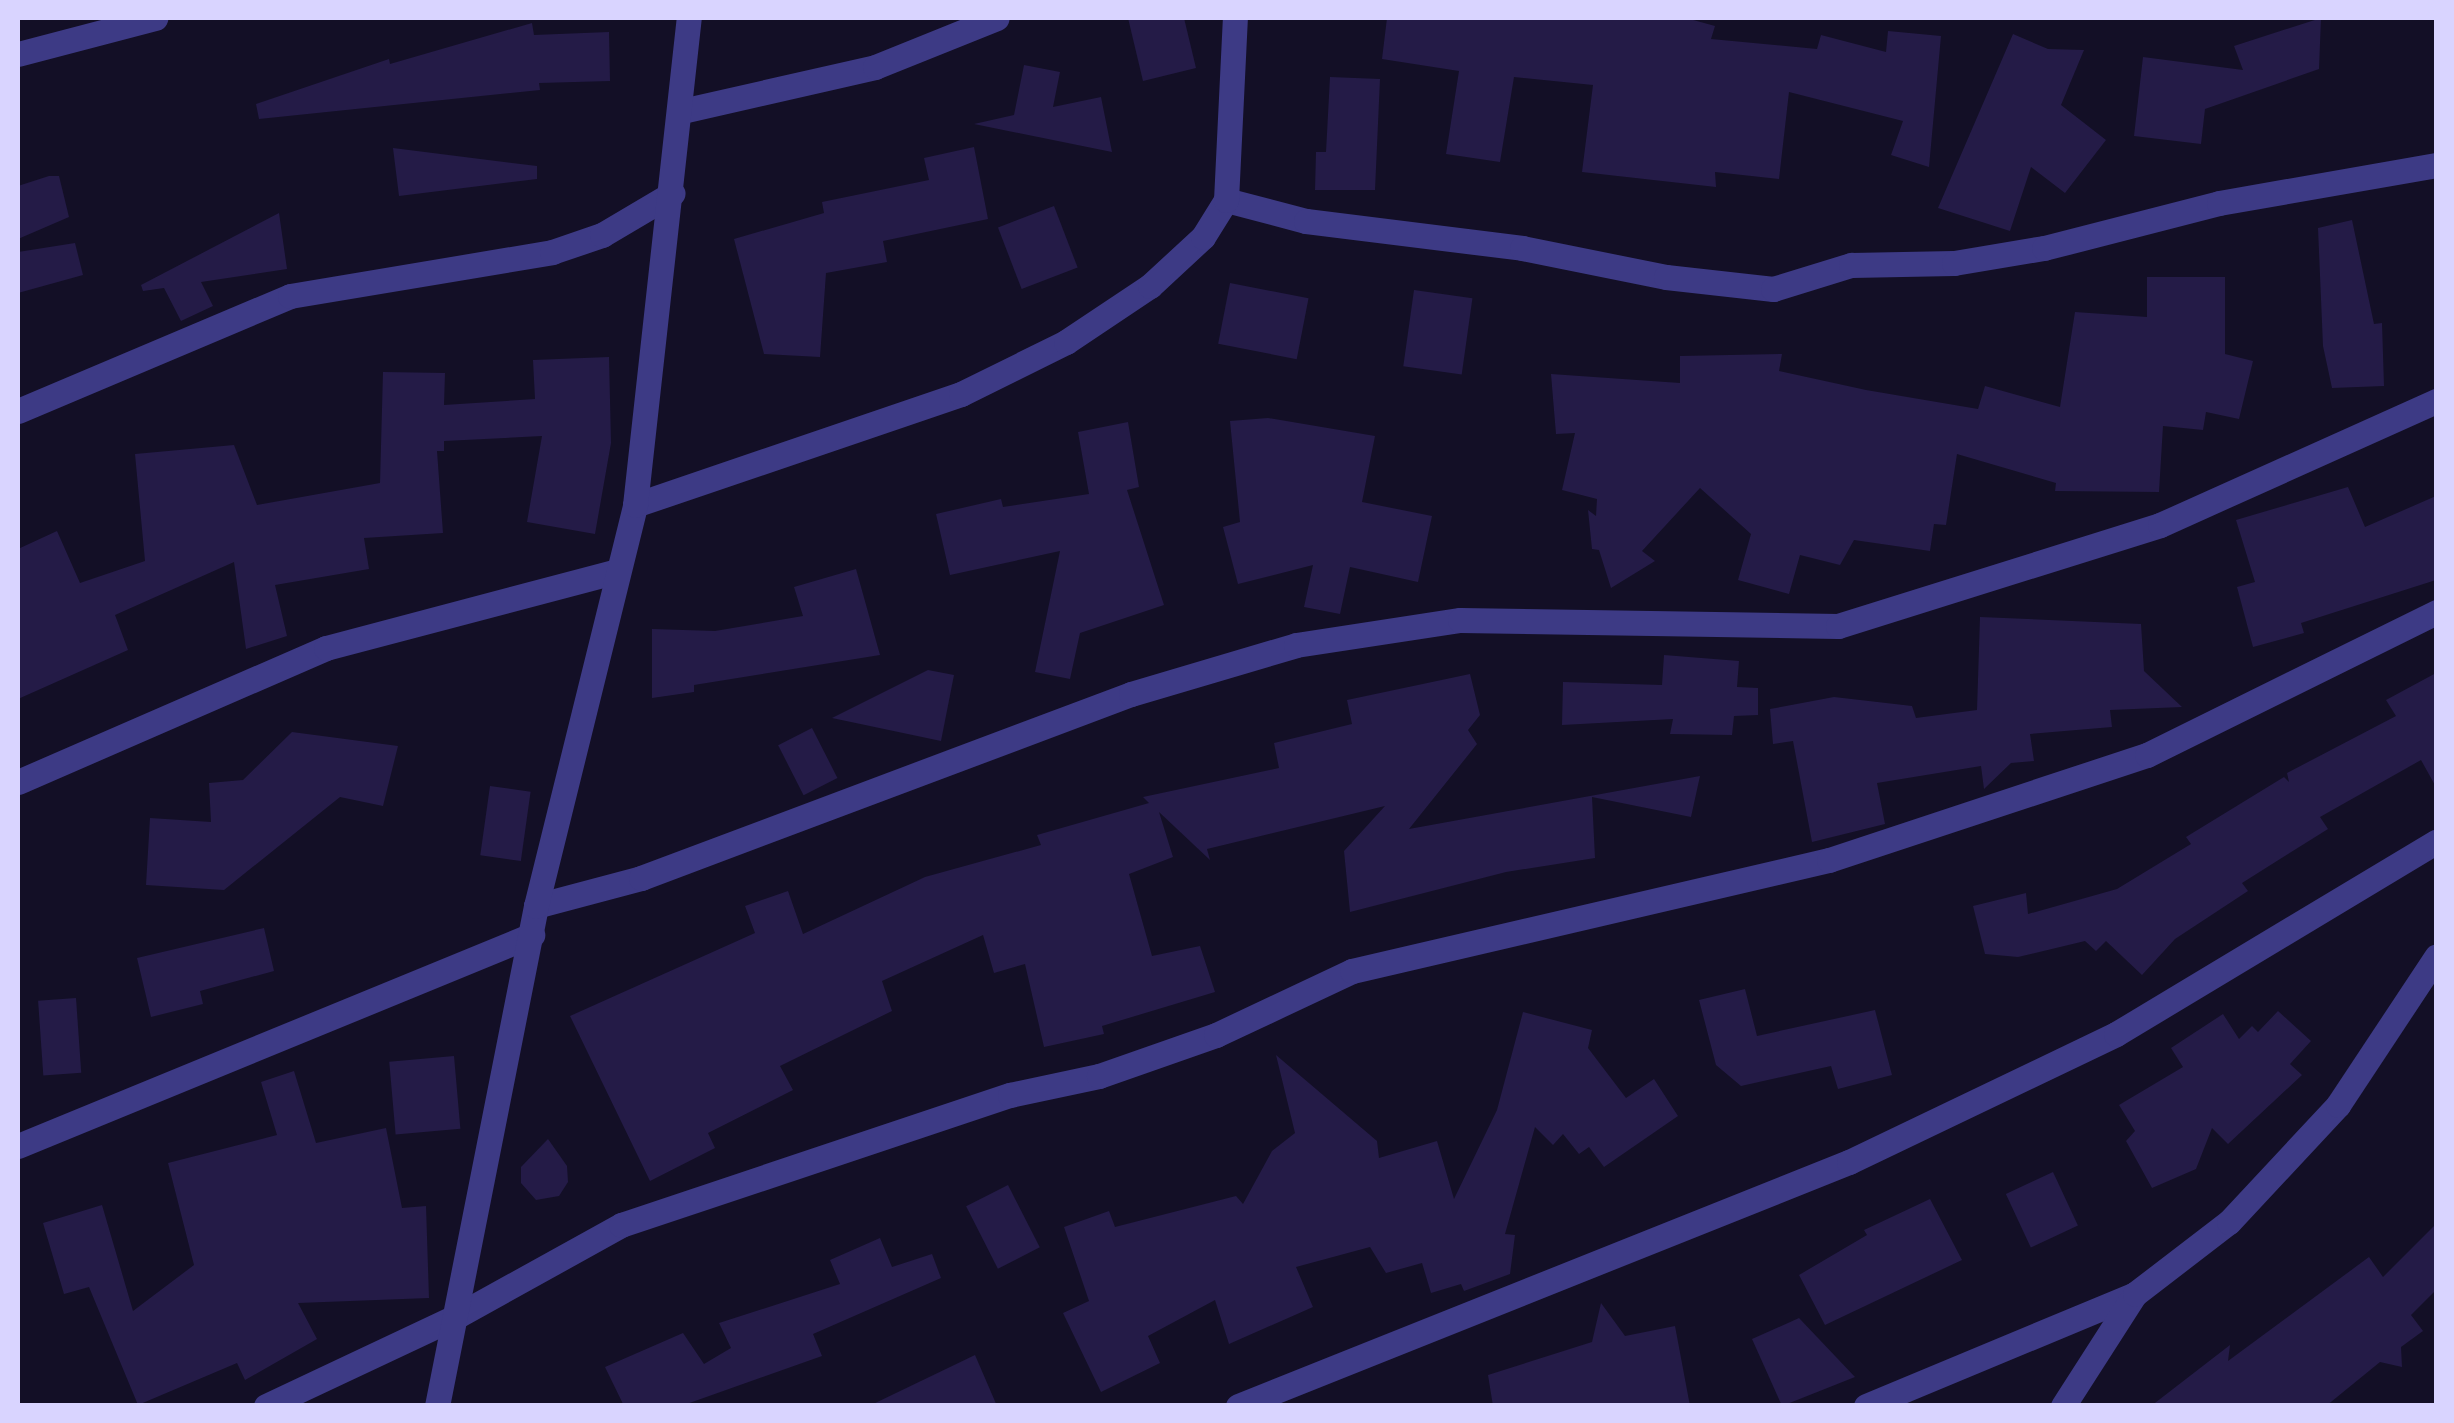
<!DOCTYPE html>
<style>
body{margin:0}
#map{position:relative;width:2454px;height:1423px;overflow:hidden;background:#130f26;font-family:"DejaVu Sans",sans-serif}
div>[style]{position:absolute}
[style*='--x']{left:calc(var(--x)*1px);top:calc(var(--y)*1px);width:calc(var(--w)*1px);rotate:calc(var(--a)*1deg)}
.building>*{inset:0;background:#241b47;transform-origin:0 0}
.minor>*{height:25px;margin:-12.5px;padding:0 12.5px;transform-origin:12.5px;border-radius:12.5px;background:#3d3a85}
span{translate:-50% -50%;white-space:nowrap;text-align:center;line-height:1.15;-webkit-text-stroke:8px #130f26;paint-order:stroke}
.frame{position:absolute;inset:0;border:20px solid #d9d4ff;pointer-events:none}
</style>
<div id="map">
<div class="building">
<div style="clip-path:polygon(1128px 18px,1184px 18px,1196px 68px,1143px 81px)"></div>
<div style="clip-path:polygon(1387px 18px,1686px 18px,1715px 26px,1711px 39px,1817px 49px,1821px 35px,1886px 52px,1888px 31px,1941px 36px,1929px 167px,1891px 155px,1903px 121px,1789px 92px,1779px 179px,1715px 172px,1716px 187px,1582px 172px,1593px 85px,1514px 77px,1500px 162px,1446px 154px,1459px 71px,1382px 59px)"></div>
<div style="clip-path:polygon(2321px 18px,2319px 69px,2205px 109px,2201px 144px,2134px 136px,2143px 57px,2243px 70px,2234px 46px)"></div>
<div style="clip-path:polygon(532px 23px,534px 35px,609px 32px,610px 81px,539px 83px,540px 90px,259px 119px,256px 104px,389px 59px,390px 64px)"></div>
<div style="clip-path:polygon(2013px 34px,2048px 49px,2084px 50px,2061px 105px,2106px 140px,2065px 193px,2031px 167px,2010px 231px,1938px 208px)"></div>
<div style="clip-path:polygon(1024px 65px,1060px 72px,1053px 107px,1101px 97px,1112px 152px,974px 124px,1014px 115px)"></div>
<div style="clip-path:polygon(1330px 77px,1380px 79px,1375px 190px,1315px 190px,1316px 152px,1326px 152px)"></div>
<div style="clip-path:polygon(974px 147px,988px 219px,883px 241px,887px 262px,826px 273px,820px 357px,764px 354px,734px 239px,824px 213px,822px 202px,929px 180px,924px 158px)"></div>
<div style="clip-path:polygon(393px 148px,537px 166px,537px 179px,399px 196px)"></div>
<div style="clip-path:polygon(49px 176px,59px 176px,69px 217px,18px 239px,18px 186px)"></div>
<div style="left:1054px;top:206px;width:66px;height:60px;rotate:69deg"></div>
<div style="clip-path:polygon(279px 213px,287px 269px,201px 282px,213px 306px,181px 321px,164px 288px,143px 291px,141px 285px)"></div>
<div style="clip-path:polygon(2352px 220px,2374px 324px,2382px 323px,2384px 386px,2332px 388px,2323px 346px,2318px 228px)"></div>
<div style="clip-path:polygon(75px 243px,83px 275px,18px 293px,18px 252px)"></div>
<div style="clip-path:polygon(2147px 277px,2225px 277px,2225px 354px,2253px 361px,2239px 419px,2206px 412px,2203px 430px,2163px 426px,2159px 492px,2055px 491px,2056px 483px,1957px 454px,1946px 525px,1934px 524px,1930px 551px,1854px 540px,1840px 565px,1800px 555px,1789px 594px,1738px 580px,1751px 534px,1700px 488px,1642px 551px,1655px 561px,1611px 588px,1599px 550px,1592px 549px,1588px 510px,1596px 516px,1597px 499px,1562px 490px,1575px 433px,1556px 434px,1551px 374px,1680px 383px,1680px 356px,1782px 354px,1779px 371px,1866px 390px,1978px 409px,1985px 386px,2060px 407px,2075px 312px,2147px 317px)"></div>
<div style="left:1230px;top:283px;width:80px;height:62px;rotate:11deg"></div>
<div style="left:1414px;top:290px;width:59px;height:77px;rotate:8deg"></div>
<div style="clip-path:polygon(609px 357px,611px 443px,595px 534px,527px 522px,542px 436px,444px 441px,444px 451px,437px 451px,443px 533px,364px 538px,369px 569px,275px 585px,287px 636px,246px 649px,234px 562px,115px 615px,128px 650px,18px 699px,18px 549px,57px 531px,80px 583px,145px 561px,135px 454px,234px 445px,257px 505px,380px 483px,383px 372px,445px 373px,444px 405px,535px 399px,533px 360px)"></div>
<div style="clip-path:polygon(1268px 418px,1375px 436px,1362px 502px,1432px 516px,1418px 582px,1350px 567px,1340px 614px,1304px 607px,1313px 565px,1238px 584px,1223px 527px,1240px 522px,1230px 421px)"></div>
<div style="clip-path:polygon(1128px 422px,1139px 487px,1127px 490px,1164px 605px,1080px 633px,1070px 679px,1035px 672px,1060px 551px,950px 575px,936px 514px,1001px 499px,1003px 507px,1089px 494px,1078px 432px)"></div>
<div style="clip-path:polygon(2348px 487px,2365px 527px,2436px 496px,2436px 580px,2301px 623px,2304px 633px,2253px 647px,2237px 587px,2255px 582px,2236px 520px)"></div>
<div style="clip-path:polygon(856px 569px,880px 655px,694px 685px,694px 692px,652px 698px,652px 629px,715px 631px,803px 616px,794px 587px)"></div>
<div style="clip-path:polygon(1980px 617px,2141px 624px,2144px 671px,2182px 707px,2110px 710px,2112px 727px,2030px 734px,2034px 761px,2011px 763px,1984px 789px,1981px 766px,1877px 783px,1885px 824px,1812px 842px,1793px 741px,1773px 744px,1770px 709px,1834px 697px,1912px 706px,1916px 718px,1977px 710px)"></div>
<div style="clip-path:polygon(1664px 655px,1739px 661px,1737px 687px,1758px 688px,1758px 715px,1734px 716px,1732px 735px,1670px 734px,1673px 719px,1562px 725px,1563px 682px,1662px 685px)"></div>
<div style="clip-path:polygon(928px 670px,954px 675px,941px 741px,832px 718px)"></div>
<div style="clip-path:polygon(2436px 673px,2436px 787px,2421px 760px,2320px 817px,2328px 829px,2242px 883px,2248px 891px,2175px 939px,2142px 975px,2106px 941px,2096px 951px,2085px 941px,2018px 957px,1985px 954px,1973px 906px,2026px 893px,2028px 914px,2117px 889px,2191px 844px,2186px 837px,2284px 777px,2289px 782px,2287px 773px,2396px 716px,2386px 700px)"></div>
<div style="clip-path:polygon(1470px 674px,1480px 715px,1468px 730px,1477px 744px,1409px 829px,1700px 776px,1691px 817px,1592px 797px,1595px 858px,1506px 872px,1350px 912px,1344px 851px,1385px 806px,1207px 849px,1210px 860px,1159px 812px,1173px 857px,1129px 874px,1152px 956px,1200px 946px,1215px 992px,1102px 1026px,1104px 1034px,1044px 1047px,1025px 964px,994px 973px,983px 935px,882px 981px,892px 1011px,780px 1066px,793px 1090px,708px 1133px,715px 1148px,650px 1181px,570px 1016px,755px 933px,745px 906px,788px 891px,803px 934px,925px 877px,1041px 845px,1037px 835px,1149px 803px,1143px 797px,1279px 768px,1274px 743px,1352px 724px,1347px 700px)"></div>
<div style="left:812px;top:728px;width:56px;height:38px;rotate:63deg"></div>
<div style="clip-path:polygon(292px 732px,398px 746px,383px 806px,340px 797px,224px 890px,146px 885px,150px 818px,211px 822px,209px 783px,243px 780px)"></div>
<div style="left:490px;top:786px;width:41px;height:70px;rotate:8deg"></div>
<div style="clip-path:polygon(264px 928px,274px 971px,200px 991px,203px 1004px,151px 1017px,137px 958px)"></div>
<div style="clip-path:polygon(1745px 989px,1757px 1036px,1875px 1010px,1892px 1075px,1838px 1089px,1831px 1066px,1741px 1086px,1716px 1065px,1699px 1000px)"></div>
<div style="left:76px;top:998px;width:75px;height:38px;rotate:86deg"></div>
<div style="clip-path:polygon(2278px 1011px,2311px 1041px,2290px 1064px,2302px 1075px,2228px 1144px,2212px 1128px,2196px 1169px,2152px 1188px,2126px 1141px,2135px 1131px,2119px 1105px,2183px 1067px,2171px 1048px,2223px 1014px,2239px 1039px,2252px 1026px,2258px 1032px)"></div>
<div style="clip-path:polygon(1523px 1012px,1592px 1030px,1588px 1048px,1626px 1098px,1654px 1079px,1678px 1116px,1604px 1167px,1589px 1147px,1579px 1154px,1563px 1134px,1553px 1145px,1535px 1127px,1505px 1234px,1515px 1235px,1510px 1274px,1464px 1291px,1461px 1284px,1431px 1293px,1422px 1263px,1386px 1273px,1370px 1247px,1296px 1267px,1313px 1307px,1229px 1344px,1215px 1300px,1148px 1336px,1160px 1363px,1101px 1392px,1063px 1313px,1089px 1301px,1064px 1227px,1109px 1211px,1115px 1227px,1236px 1196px,1243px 1204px,1272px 1151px,1295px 1133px,1276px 1055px,1377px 1141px,1379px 1158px,1437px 1141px,1454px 1199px,1497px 1110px)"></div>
<div style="left:454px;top:1056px;width:73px;height:65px;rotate:85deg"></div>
<div style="clip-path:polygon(294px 1071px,316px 1143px,386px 1128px,402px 1208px,426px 1206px,429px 1298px,298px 1303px,317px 1339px,245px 1380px,237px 1363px,138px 1405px,89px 1287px,64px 1294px,43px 1223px,102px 1205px,133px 1311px,194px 1265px,168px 1163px,277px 1135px,261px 1082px)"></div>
<div style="clip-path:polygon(548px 1139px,567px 1166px,568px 1182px,559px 1196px,536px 1200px,521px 1183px,521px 1167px)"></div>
<div style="left:2053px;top:1172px;width:59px;height:52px;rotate:65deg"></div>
<div style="left:1008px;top:1185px;width:70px;height:47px;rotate:63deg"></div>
<div style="clip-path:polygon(1930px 1199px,1962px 1260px,1825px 1325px,1799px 1275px,1867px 1235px,1864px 1230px)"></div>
<div style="clip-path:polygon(2436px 1224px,2436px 1290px,2411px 1315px,2423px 1331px,2401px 1347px,2402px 1367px,2380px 1362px,2326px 1406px,2151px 1406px,2230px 1345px,2228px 1361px,2369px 1257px,2383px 1277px)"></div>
<div style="clip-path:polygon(880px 1238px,892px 1267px,932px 1254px,941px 1278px,813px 1334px,822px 1356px,681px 1406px,624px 1406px,605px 1367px,683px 1333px,704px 1364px,731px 1348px,719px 1323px,840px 1284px,830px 1260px)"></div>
<div style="clip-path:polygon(1601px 1303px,1625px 1336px,1675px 1326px,1690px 1406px,1493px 1406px,1488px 1375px,1592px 1342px)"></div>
<div style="clip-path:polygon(1799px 1318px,1855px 1377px,1782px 1406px,1752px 1339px)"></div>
<div style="clip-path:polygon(975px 1355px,997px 1406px,869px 1406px)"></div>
</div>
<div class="minor">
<div style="--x:18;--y:54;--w:142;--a:-14.7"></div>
<div style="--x:682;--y:111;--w:198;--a:-12.8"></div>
<div style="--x:875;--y:67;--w:131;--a:-21.9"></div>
<div style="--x:1226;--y:200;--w:83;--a:14.7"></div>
<div style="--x:1306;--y:221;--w:218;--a:7.1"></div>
<div style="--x:1522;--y:248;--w:147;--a:11.4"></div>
<div style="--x:1666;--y:277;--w:108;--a:6.4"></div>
<div style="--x:1773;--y:289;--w:82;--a:-17.1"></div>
<div style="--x:1851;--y:265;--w:103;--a:-1.1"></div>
<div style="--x:1954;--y:263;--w:91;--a:-9.5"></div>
<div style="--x:2044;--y:248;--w:181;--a:-14.4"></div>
<div style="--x:2219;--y:203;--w:220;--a:-9.9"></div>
<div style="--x:18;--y:411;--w:295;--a:-22.9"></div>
<div style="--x:290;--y:296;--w:266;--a:-9.5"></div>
<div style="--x:552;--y:252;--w:53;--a:-18.8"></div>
<div style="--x:602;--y:235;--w:82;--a:-30.6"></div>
<div style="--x:635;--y:505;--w:344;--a:-18.8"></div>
<div style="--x:961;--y:394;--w:117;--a:-26.3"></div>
<div style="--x:1066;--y:342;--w:101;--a:-33.7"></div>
<div style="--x:1150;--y:286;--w:72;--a:-42.8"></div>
<div style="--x:1203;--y:237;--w:44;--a:-58.1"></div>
<div style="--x:1226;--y:200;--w:182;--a:-87.2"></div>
<div style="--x:18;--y:782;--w:336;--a:-23.5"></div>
<div style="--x:326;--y:648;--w:302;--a:-14.8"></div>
<div style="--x:536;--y:906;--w:109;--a:-14.9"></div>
<div style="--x:641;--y:878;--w:523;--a:-20.58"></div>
<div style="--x:1131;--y:694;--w:172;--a:-16.5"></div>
<div style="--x:1296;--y:645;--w:166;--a:-8.7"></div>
<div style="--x:1460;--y:620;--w:378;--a:0.9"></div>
<div style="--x:1838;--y:626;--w:337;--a:-17.4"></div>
<div style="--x:2160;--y:525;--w:303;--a:-24.2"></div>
<div style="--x:18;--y:1146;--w:556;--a:-22.32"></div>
<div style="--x:266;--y:1406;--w:211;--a:-25.2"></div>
<div style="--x:457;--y:1316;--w:188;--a:-29"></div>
<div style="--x:621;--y:1225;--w:410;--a:-18.5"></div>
<div style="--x:1010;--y:1095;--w:91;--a:-12.1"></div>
<div style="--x:1099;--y:1076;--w:124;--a:-19.3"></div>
<div style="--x:1216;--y:1035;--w:150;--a:-25.2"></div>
<div style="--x:1352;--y:971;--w:490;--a:-13.1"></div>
<div style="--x:1829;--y:860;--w:335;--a:-18.3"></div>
<div style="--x:2147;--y:755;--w:322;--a:-26.3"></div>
<div style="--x:437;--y:1406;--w:510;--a:-78.8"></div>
<div style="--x:536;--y:906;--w:413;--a:-76.1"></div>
<div style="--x:635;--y:505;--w:490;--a:-83.7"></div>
<div style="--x:1238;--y:1406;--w:658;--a:-21.77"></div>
<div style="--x:1849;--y:1162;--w:296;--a:-25.6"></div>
<div style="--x:2116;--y:1034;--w:373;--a:-31"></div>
<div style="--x:1866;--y:1406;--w:291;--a:-22.6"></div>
<div style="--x:2063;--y:1406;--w:133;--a:-57.3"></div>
<div style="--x:2135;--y:1294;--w:118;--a:-37.5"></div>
<div style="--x:2229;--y:1222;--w:160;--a:-47"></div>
<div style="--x:2338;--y:1105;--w:178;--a:-56.5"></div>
</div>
<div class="frame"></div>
</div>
